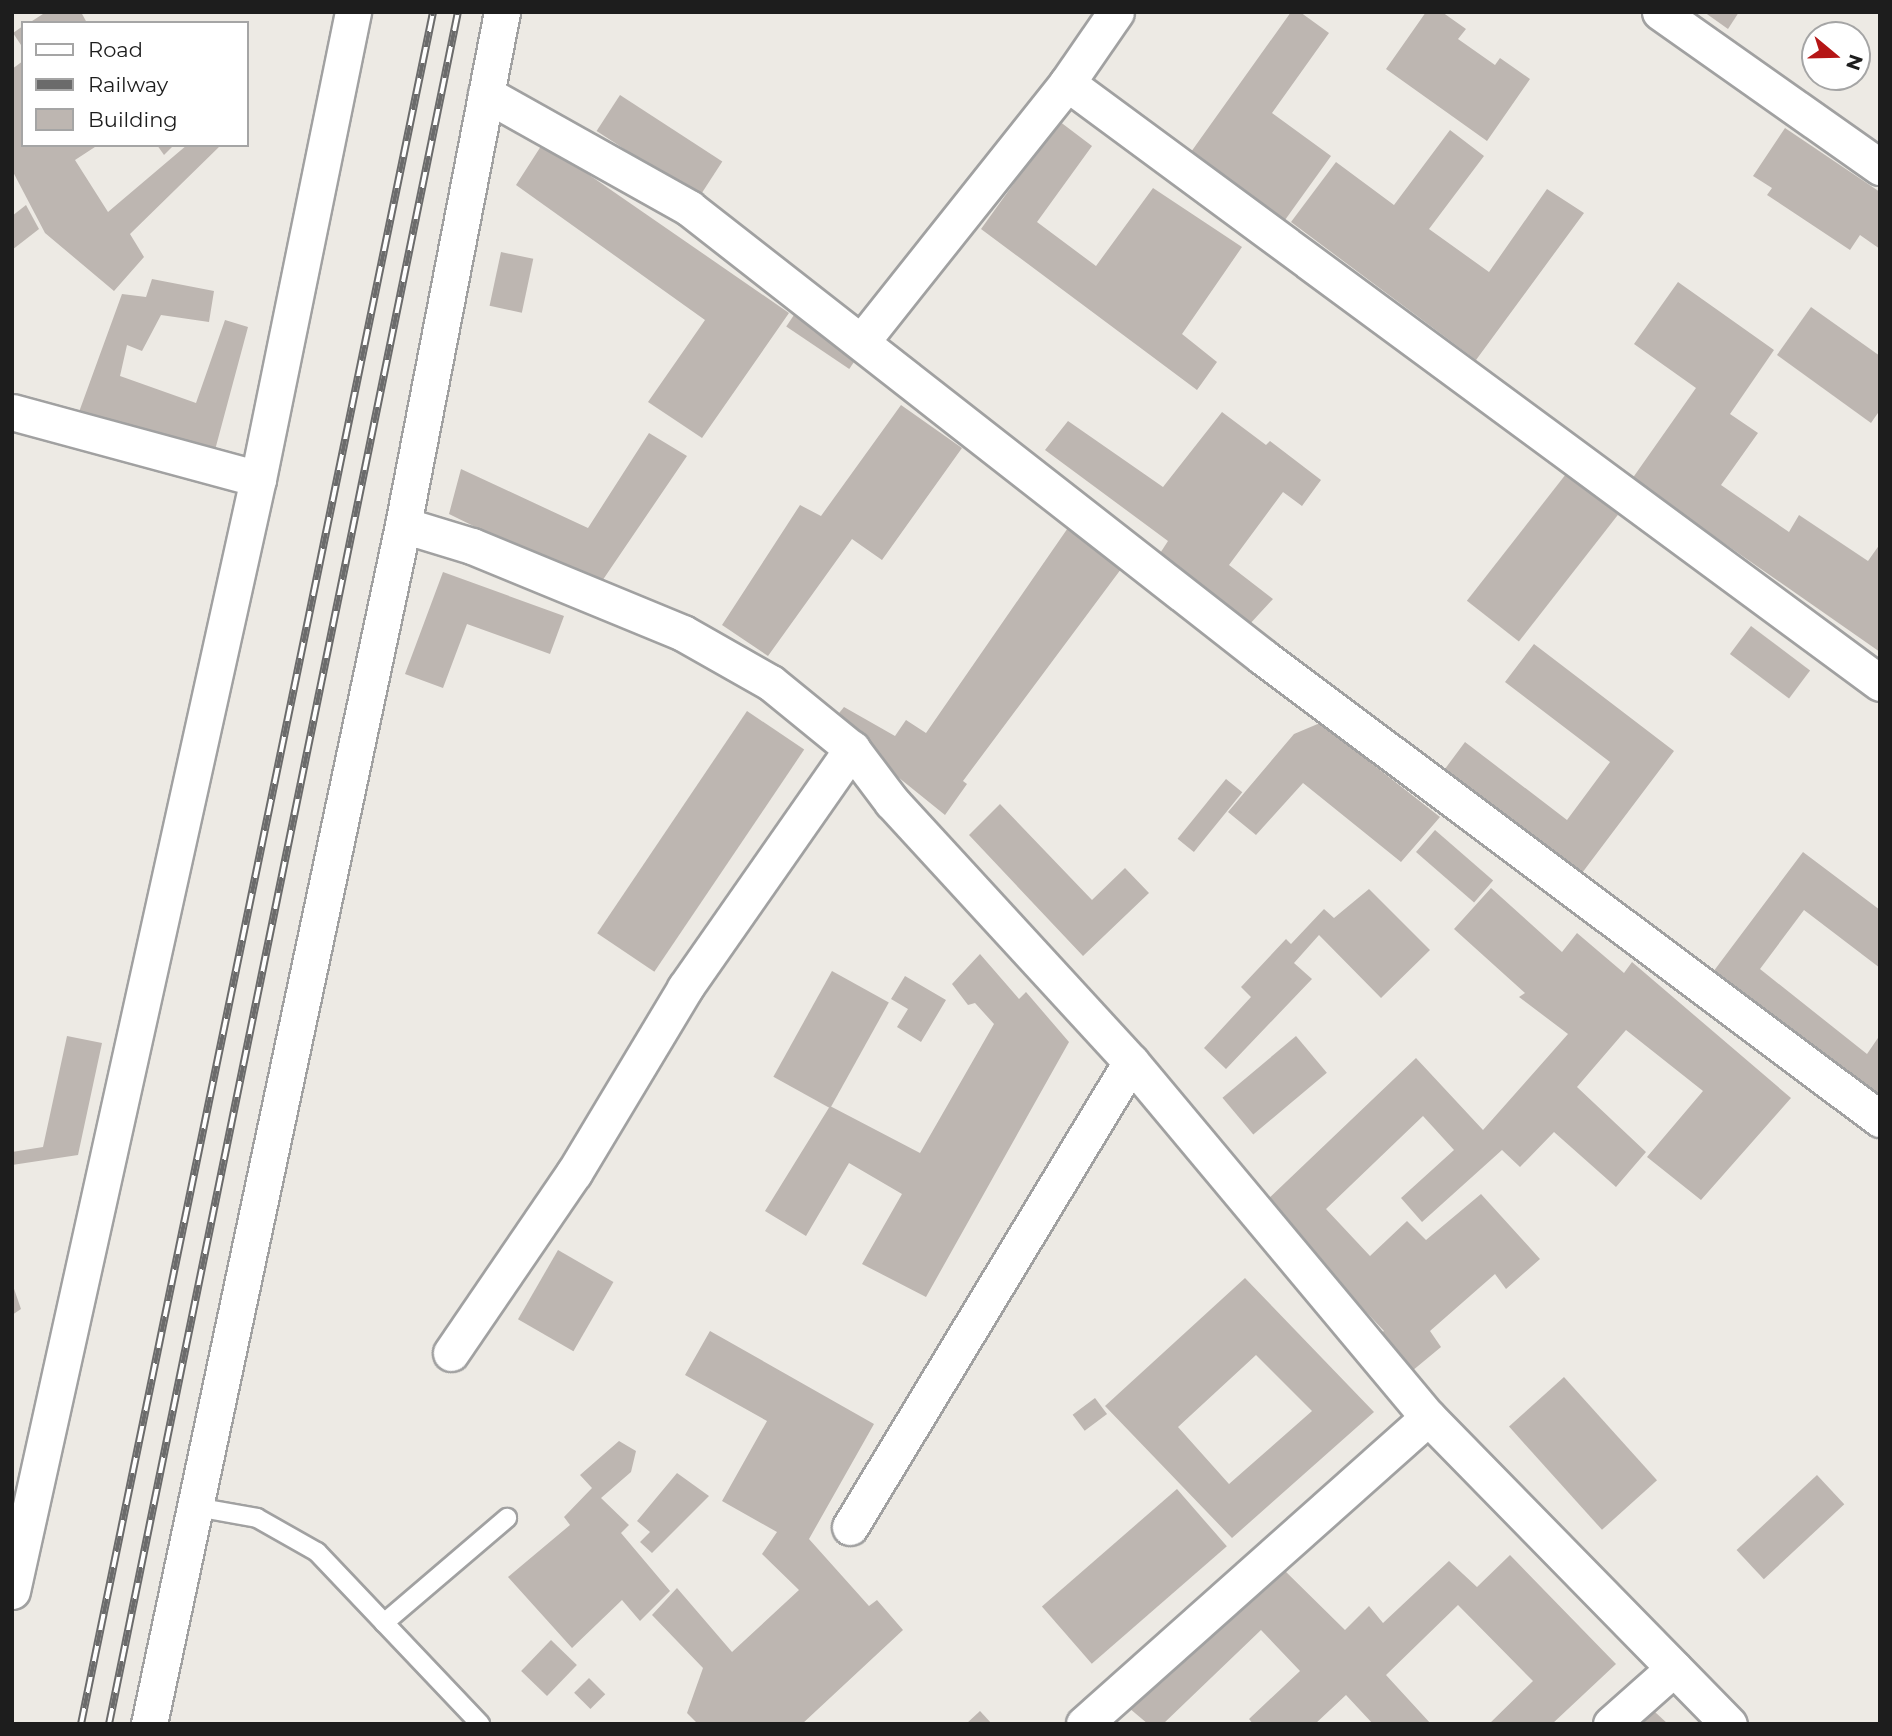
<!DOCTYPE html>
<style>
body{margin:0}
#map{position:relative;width:1892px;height:1736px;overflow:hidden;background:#edeae4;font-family:Montserrat,sans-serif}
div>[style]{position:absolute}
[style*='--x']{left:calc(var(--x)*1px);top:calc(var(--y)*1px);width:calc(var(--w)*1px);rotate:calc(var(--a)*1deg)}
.building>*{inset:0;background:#bdb6b1;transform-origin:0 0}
.roads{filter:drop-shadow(2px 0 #a1a1a1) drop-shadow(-2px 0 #a1a1a1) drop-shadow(0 2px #a1a1a1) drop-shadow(0 -2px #a1a1a1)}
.lane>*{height:18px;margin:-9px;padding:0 9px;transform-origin:9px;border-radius:9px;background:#fff}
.street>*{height:35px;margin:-17.5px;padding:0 17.5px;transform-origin:17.5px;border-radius:17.5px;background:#fff}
.rail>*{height:8px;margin-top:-4px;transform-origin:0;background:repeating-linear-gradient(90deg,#fff 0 16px,#6b6b6b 0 32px);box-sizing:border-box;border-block:2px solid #6b6b6b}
span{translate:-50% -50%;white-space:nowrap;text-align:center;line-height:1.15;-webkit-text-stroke:7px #fff;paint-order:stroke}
.frame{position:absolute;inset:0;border:14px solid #1d1d1d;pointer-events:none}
.legend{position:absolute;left:21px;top:21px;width:228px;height:126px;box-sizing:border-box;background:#fff;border:2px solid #a5a5a5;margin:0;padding:9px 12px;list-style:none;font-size:21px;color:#1d1d1d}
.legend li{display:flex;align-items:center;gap:14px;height:35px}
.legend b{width:35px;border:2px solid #a5a5a5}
.north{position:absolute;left:1801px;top:21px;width:70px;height:70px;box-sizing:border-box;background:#fff;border:2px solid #a5a5a5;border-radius:50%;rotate:109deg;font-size:19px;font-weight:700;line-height:28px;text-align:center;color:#1d1d1d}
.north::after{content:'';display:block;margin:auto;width:24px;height:32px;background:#b51616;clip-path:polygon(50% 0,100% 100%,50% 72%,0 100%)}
</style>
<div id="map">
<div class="building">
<div style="clip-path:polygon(46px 12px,81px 12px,87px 23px,29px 23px)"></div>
<div style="clip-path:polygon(1291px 12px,1300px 12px,1329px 33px,1272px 113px,1331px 156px,1285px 220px,1191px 152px)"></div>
<div style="clip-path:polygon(1426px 12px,1442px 12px,1466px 29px,1458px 39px,1495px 65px,1500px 58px,1530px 79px,1487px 141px,1386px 69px)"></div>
<div style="clip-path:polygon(1704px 12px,1739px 12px,1728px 29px)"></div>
<div style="clip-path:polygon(23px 26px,23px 48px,13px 33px)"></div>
<div style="clip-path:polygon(23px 61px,23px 145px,98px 145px,75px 160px,108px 212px,187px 145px,221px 145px,130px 234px,144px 257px,114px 291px,45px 233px,12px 170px,12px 69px)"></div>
<div style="left:620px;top:95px;width:122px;height:43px;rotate:33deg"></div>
<div style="clip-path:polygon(1059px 121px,1092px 146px,1037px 222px,1096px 266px,1153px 188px,1242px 247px,1182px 334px,1217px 362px,1197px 390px,981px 229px)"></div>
<div style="clip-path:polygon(1785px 128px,1880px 192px,1880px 249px,1860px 235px,1850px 250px,1767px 195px,1772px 188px,1753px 176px)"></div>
<div style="clip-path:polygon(1450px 130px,1484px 156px,1429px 229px,1489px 272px,1547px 189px,1584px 213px,1476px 360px,1291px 222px,1336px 162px,1394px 205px)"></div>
<div style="clip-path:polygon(543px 143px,789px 313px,702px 438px,648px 402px,705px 320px,516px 185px)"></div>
<div style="clip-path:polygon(157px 145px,174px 145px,164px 155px)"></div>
<div style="clip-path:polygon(26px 205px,39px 229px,12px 250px,12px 216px)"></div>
<div style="left:501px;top:252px;width:33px;height:55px;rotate:12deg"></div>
<div style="clip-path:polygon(152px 279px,214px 291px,209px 322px,161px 315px,142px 351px,127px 345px,120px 376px,196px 403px,225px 320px,248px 327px,215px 450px,79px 412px,122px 294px,146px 297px)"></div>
<div style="clip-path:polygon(1678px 282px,1774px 350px,1730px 414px,1758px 433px,1721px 485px,1789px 532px,1799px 515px,1868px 561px,1880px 544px,1880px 652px,1632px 479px,1696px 388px,1634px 344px)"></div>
<div style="clip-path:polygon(1811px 307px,1880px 356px,1880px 410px,1871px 423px,1777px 355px)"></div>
<div style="left:798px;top:309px;width:76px;height:21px;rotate:34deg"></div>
<div style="clip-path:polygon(901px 405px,962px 448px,882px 560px,852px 539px,768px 656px,722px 625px,800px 505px,821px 516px)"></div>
<div style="clip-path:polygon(1222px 412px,1266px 445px,1270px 441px,1321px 480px,1302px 506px,1283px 492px,1229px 565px,1273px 599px,1248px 626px,1157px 558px,1168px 541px,1045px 450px,1068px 421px,1163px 487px)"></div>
<div style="clip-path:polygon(649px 433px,687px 456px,598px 587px,449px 514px,461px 469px,588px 528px)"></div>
<div style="left:1566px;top:474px;width:66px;height:161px;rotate:38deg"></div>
<div style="clip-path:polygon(1072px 522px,1127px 561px,963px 781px,967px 784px,945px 815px,831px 723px,844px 707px,895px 736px,906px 720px,926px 733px)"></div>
<div style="clip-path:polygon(443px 572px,564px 616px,550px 654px,467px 624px,443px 688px,405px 674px)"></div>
<div style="left:1751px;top:626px;width:74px;height:35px;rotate:37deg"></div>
<div style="clip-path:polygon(1534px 644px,1674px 751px,1576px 881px,1439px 777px,1465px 742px,1567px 820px,1610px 762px,1505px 682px)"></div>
<div style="left:747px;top:711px;width:69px;height:268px;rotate:34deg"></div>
<div style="clip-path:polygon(1320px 723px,1440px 817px,1401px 862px,1303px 783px,1256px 835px,1228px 812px,1294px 734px)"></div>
<div style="left:1226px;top:779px;width:21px;height:77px;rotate:39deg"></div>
<div style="clip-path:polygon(1000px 804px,1092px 900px,1125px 868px,1149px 893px,1083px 956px,969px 835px)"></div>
<div style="left:1435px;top:830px;width:77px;height:29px;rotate:41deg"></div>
<div style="clip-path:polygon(1803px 852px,1880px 910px,1880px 968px,1804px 910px,1760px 969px,1867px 1054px,1880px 1035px,1880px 1094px,1874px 1101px,1710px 976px)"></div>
<div style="clip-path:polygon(1491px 888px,1562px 952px,1577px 933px,1624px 973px,1632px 962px,1791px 1098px,1701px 1200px,1647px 1157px,1703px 1091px,1626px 1030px,1577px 1087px,1646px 1152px,1616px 1187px,1554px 1132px,1520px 1167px,1502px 1150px,1422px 1222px,1401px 1198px,1454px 1150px,1423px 1116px,1326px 1209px,1370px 1256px,1407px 1221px,1426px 1240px,1481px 1194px,1540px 1259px,1506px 1289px,1495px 1274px,1430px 1331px,1441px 1347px,1412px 1371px,1378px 1335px,1384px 1331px,1264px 1203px,1416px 1058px,1483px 1130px,1568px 1034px,1519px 997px,1525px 993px,1454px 929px)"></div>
<div style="clip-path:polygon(1369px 889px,1430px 950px,1381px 998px,1319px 935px,1294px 963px,1312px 979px,1226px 1069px,1204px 1048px,1251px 997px,1241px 987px,1286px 939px,1291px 944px,1324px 909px,1334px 918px)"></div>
<div style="clip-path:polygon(980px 954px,1019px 999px,1026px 992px,1069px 1042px,926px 1297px,862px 1264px,902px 1194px,849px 1163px,806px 1236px,765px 1211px,830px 1106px,920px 1153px,994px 1024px,975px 1003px,968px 1005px,952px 984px)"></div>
<div style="left:832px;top:971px;width:65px;height:121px;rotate:29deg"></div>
<div style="clip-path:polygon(905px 976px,946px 1000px,921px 1042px,897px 1027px,908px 1009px,891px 999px)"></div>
<div style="clip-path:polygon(67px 1036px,102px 1043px,78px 1155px,12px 1165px,12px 1152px,43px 1147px)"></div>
<div style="left:1296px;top:1036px;width:48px;height:96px;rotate:50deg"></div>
<div style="left:558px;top:1250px;width:64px;height:80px;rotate:30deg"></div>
<div style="clip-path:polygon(evenodd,1245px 1278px,1374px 1412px,1232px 1538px,1105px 1406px,1245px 1278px,1256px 1355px,1312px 1411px,1229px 1484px,1178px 1427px,1256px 1355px)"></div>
<div style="clip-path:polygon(12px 1283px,21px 1309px,12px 1315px)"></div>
<div style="clip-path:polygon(710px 1331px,874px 1424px,809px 1539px,869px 1606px,877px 1600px,903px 1630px,802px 1724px,698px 1724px,687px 1713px,703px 1668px,652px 1615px,677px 1588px,732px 1652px,799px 1590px,762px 1554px,777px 1532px,722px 1501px,767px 1421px,685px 1375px)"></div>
<div style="left:1564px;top:1377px;width:139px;height:74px;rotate:48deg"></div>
<div style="left:1095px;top:1398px;width:20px;height:28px;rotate:53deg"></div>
<div style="clip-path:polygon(619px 1441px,636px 1451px,631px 1472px,601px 1498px,629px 1525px,621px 1533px,670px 1591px,640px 1621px,622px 1600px,572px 1648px,508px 1577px,570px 1525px,564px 1517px,592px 1488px,580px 1475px)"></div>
<div style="clip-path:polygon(677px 1473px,709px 1496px,652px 1553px,640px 1542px,650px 1532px,637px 1521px)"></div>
<div style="left:1817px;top:1475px;width:40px;height:110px;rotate:47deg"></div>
<div style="left:1177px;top:1489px;width:76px;height:179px;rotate:49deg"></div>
<div style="clip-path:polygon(1510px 1555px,1616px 1664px,1552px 1724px,1489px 1724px,1533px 1681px,1458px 1605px,1386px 1675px,1431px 1724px,1373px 1724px,1346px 1695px,1315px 1724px,1253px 1724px,1249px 1719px,1300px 1671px,1261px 1630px,1163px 1724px,1148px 1724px,1129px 1708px,1281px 1567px,1345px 1630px,1369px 1606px,1383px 1623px,1449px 1561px,1477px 1587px)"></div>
<div style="left:551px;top:1640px;width:36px;height:43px;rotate:44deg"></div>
<div style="left:589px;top:1678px;width:23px;height:21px;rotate:45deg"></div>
<div style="clip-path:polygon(980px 1711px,992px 1724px,966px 1724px)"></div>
<div style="clip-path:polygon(1655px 1712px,1668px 1724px,1641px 1724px)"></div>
</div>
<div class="roads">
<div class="lane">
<div style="--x:196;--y:1507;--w:62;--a:10.2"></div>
<div style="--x:257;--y:1518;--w:69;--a:29.5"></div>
<div style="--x:317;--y:1552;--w:237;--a:46.5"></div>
<div style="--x:384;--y:1623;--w:162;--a:-40.5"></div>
</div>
<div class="street">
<div style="--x:1660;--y:12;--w:269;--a:35.2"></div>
<div style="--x:1067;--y:83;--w:1010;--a:36.43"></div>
<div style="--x:486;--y:94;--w:233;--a:29.3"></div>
<div style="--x:689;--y:208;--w:729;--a:38.03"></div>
<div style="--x:1263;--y:657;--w:771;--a:36.83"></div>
<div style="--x:862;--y:341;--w:330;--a:-51.5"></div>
<div style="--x:1067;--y:83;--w:86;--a:-55.4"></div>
<div style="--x:12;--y:412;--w:255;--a:15.2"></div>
<div style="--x:403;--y:525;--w:72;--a:16.9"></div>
<div style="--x:472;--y:546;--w:228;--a:22.4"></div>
<div style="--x:683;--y:633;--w:101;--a:29.6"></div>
<div style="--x:771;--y:683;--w:104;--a:39.2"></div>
<div style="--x:852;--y:749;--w:66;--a:53"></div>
<div style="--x:892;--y:802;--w:353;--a:47.4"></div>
<div style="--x:1131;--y:1062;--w:463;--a:50.1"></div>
<div style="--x:1428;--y:1417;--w:430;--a:45.6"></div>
<div style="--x:451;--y:1353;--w:218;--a:-55.7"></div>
<div style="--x:574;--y:1173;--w:216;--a:-59"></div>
<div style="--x:685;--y:988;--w:292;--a:-55.1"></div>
<div style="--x:850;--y:1527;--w:543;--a:-58.86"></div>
<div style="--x:12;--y:1591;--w:1139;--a:-77.53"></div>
<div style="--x:258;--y:479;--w:477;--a:-78.5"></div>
<div style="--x:149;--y:1724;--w:1226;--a:-78.04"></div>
<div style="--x:403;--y:525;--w:522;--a:-79.08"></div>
<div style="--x:1084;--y:1724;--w:461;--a:-41.7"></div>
<div style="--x:1611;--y:1724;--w:84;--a:-41.6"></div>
</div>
</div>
<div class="rail">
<div style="--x:81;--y:1724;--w:1748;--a:-78.38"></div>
<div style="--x:109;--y:1724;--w:1747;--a:-78.48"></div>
</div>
<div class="frame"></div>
<ul class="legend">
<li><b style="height:9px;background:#fff"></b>Road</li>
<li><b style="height:9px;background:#6b6b6b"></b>Railway</li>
<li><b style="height:19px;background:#bdb6b1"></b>Building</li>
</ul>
<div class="north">N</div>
</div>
